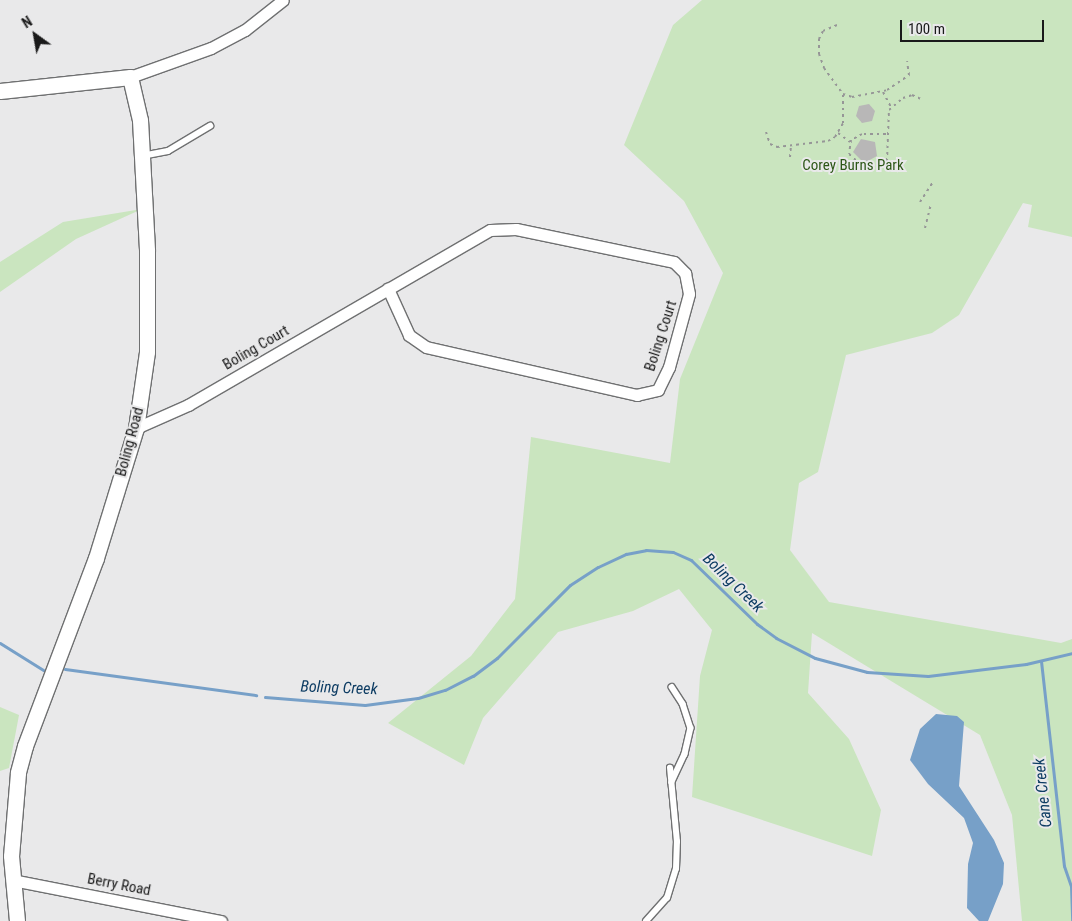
<!DOCTYPE html>
<style>
body{margin:0}
#map{position:relative;width:1072px;height:921px;overflow:hidden;background:#e9e9ea;font-family:"Roboto Condensed",sans-serif}
div>[style]{position:absolute}
[style*='--x']{left:calc(var(--x)*1px);top:calc(var(--y)*1px);width:calc(var(--w)*1px);rotate:calc(var(--a)*1deg)}
.green>*{inset:0;background:#cae5bf}
.water>*{inset:0;background:#77a0c8}
.stream>*{height:3px;margin:-1.5px;padding:0 1.5px;transform-origin:1.5px;border-radius:1.5px;background:#77a0c8}
.building>*{inset:0;background:#b8b7b7}
.path>*{height:2px;margin-top:-1px;transform-origin:0;background:repeating-linear-gradient(90deg,#969697 0 2.5px,transparent 0 6.5px)}
.roads{filter:drop-shadow(1px 0 #6f7071) drop-shadow(-1px 0 #6f7071) drop-shadow(0 1px #6f7071) drop-shadow(0 -1px #6f7071)}
.lane>*{height:5.5px;margin:-2.75px;padding:0 2.75px;transform-origin:2.75px;border-radius:2.75px;background:#fff}
.street>*{height:11px;margin:-5.5px;padding:0 5.5px;transform-origin:5.5px;border-radius:5.5px;background:#fff}
.secondary>*{height:15px;margin:-7.5px;padding:0 7.5px;transform-origin:7.5px;border-radius:7.5px;background:#fff}
span{translate:-50% -50%;white-space:nowrap;text-align:center;line-height:1.15;-webkit-text-stroke:4px #e9e9ea;paint-order:stroke}
.park-label{font-size:15px;color:#2d5717}
.street-label{font-size:15px;color:#1a1a1a}
.water-label{font-size:16px;color:#0d3c63;font-style:italic}
.north{position:absolute;left:10px;top:10px;width:50px;height:50px;-webkit-text-stroke:4px #e9e9ea;paint-order:stroke;rotate:328deg;font-size:14px;font-weight:700;line-height:20px;text-align:center;color:#1a1a1a}
.north::after{content:'';display:block;margin:auto;width:18px;height:22px;background:#1a1a1a;clip-path:polygon(50% 0,100% 100%,50% 72%,0 100%)}
.scale{position:absolute;left:900px;top:20px;width:144px;height:22px;box-sizing:border-box;border:2px solid #1a1a1a;border-top:0;padding-left:6px;font-size:15px;line-height:18px;white-space:nowrap;color:#1a1a1a;-webkit-text-stroke:4px #e9e9ea;paint-order:stroke}
</style>
<div id="map">
<div class="green">
<div style="clip-path:polygon(702px 0,1072px 0,1072px 237px,1028px 227px,1032px 205px,1023px 203px,959px 315px,932px 333px,846px 355px,818px 472px,799px 483px,790px 550px,829px 602px,1061px 643px,1072px 639px,1072px 921px,1022px 921px,1012px 815px,980px 735px,812px 633px,808px 693px,849px 739px,881px 810px,872px 856px,692px 797px,700px 676px,712px 630px,679px 589px,633px 611px,558px 632px,483px 718px,464px 765px,388px 723px,471px 656px,515px 599px,531px 437px,670px 463px,680px 379px,723px 273px,684px 201px,624px 145px,673px 25px)"></div>
<div style="clip-path:polygon(142px 209px,76px 239px,0 292px,0 262px,63px 222px)"></div>
<div style="clip-path:polygon(0 707px,19px 715px,9px 768px,0 771px)"></div>
</div>
<div class="water">
<div style="clip-path:polygon(936px 714px,957px 716px,964px 722px,959px 786px,994px 840px,1004px 863px,1003px 884px,988px 921px,979px 921px,967px 908px,968px 864px,973px 843px,964px 818px,928px 784px,910px 760px,920px 729px)"></div>
</div>
<div class="stream">
<div style="--x:0;--y:643;--w:51;--a:32.1"></div>
<div style="--x:1041;--y:661;--w:206;--a:83.6"></div>
<div style="--x:1064;--y:866;--w:21;--a:71"></div>
<div style="--x:1071;--y:886;--w:35;--a:88"></div>
<div style="--x:65;--y:669;--w:193;--a:7.8"></div>
<div style="--x:265;--y:697;--w:100;--a:4.6"></div>
<div style="--x:365;--y:705;--w:53;--a:-7.5"></div>
<div style="--x:418;--y:698;--w:28;--a:-17"></div>
<div style="--x:445;--y:690;--w:31;--a:-27"></div>
<div style="--x:473;--y:676;--w:30;--a:-37"></div>
<div style="--x:497;--y:658;--w:103;--a:-45"></div>
<div style="--x:570;--y:585;--w:33;--a:-33"></div>
<div style="--x:598;--y:567;--w:31;--a:-25"></div>
<div style="--x:626;--y:554;--w:20;--a:-11"></div>
<div style="--x:646;--y:550;--w:27;--a:4"></div>
<div style="--x:673;--y:552;--w:20;--a:24"></div>
<div style="--x:691;--y:560;--w:92;--a:44.1"></div>
<div style="--x:757;--y:624;--w:24;--a:36"></div>
<div style="--x:776;--y:638;--w:44;--a:27.1"></div>
<div style="--x:815;--y:658;--w:54;--a:15.1"></div>
<div style="--x:867;--y:672;--w:61;--a:3.8"></div>
<div style="--x:928;--y:676;--w:99;--a:-7"></div>
<div style="--x:1026;--y:664;--w:47;--a:-13.4"></div>
</div>
<div class="building">
<div style="clip-path:polygon(869px 104px,875px 111px,872px 121px,862px 123px,856px 116px,859px 106px)"></div>
<div style="clip-path:polygon(861px 139px,875px 142px,877px 156px,864px 163px,853px 152px)"></div>
</div>
<div class="path">
<div style="--x:837;--y:25;--w:15;--a:157"></div>
<div style="--x:823;--y:31;--w:9;--a:117"></div>
<div style="--x:819;--y:39;--w:15;--a:90"></div>
<div style="--x:819;--y:54;--w:15;--a:70"></div>
<div style="--x:824;--y:68;--w:32;--a:54"></div>
<div style="--x:843;--y:94;--w:9;--a:18"></div>
<div style="--x:852;--y:97;--w:36;--a:-11"></div>
<div style="--x:887;--y:90;--w:27;--a:-34"></div>
<div style="--x:909;--y:75;--w:14;--a:-98"></div>
<div style="--x:883;--y:92;--w:17;--a:62"></div>
<div style="--x:766;--y:132;--w:13;--a:72"></div>
<div style="--x:770;--y:144;--w:8;--a:23"></div>
<div style="--x:777;--y:147;--w:51;--a:-6.7"></div>
<div style="--x:828;--y:141;--w:8;--a:-30"></div>
<div style="--x:835;--y:137;--w:16;--a:-60"></div>
<div style="--x:843;--y:123;--w:29;--a:-90"></div>
<div style="--x:838;--y:133;--w:15;--a:37"></div>
<div style="--x:886;--y:134;--w:24;--a:180"></div>
<div style="--x:862;--y:134;--w:13;--a:151"></div>
<div style="--x:851;--y:140;--w:14;--a:98"></div>
<div style="--x:849;--y:154;--w:15;--a:42"></div>
<div style="--x:860;--y:164;--w:11;--a:15"></div>
<div style="--x:871;--y:167;--w:17;--a:-21"></div>
<div style="--x:887;--y:161;--w:51;--a:-87.8"></div>
<div style="--x:889;--y:110;--w:18;--a:-41"></div>
<div style="--x:903;--y:98;--w:9;--a:-18"></div>
<div style="--x:912;--y:95;--w:12;--a:24"></div>
<div style="--x:790;--y:157;--w:11;--a:-85"></div>
<div style="--x:920;--y:202;--w:24;--a:-57"></div>
<div style="--x:925;--y:228;--w:25;--a:-76"></div>
</div>
<div class="roads">
<div class="lane">
<div style="--x:142;--y:156;--w:26;--a:-11"></div>
<div style="--x:168;--y:151;--w:49;--a:-30.8"></div>
<div style="--x:672;--y:687;--w:20;--a:57"></div>
<div style="--x:683;--y:704;--w:25;--a:72"></div>
<div style="--x:691;--y:728;--w:27;--a:103"></div>
<div style="--x:685;--y:754;--w:31;--a:115"></div>
<div style="--x:646;--y:921;--w:31;--a:-48"></div>
<div style="--x:667;--y:898;--w:30;--a:-73"></div>
<div style="--x:676;--y:869;--w:27;--a:-88"></div>
<div style="--x:677;--y:842;--w:74;--a:-95.4"></div>
</div>
<div class="street">
<div style="--x:130;--y:77;--w:86;--a:-19.7"></div>
<div style="--x:211;--y:48;--w:38;--a:-28"></div>
<div style="--x:245;--y:30;--w:48;--a:-38.3"></div>
<div style="--x:136;--y:428;--w:57;--a:-23.9"></div>
<div style="--x:188;--y:405;--w:349;--a:-30.1"></div>
<div style="--x:490;--y:230;--w:26;--a:-2"></div>
<div style="--x:516;--y:229;--w:161;--a:11.8"></div>
<div style="--x:674;--y:262;--w:16;--a:45"></div>
<div style="--x:685;--y:273;--w:21;--a:79"></div>
<div style="--x:689;--y:294;--w:76;--a:105.3"></div>
<div style="--x:669;--y:367;--w:25;--a:116"></div>
<div style="--x:658;--y:390;--w:22;--a:167"></div>
<div style="--x:637;--y:395;--w:216;--a:-167.2"></div>
<div style="--x:426;--y:347;--w:21;--a:-145"></div>
<div style="--x:409;--y:335;--w:51;--a:-114.5"></div>
<div style="--x:12;--y:880;--w:213;--a:11.1"></div>
</div>
<div class="secondary">
<div style="--x:0;--y:91;--w:131;--a:-6.1"></div>
<div style="--x:130;--y:77;--w:44;--a:76.9"></div>
<div style="--x:140;--y:120;--w:131;--a:86.9"></div>
<div style="--x:147;--y:251;--w:101;--a:90"></div>
<div style="--x:147;--y:352;--w:77;--a:98.2"></div>
<div style="--x:136;--y:428;--w:136;--a:107.1"></div>
<div style="--x:96;--y:558;--w:201;--a:110.7"></div>
<div style="--x:25;--y:746;--w:28;--a:105"></div>
<div style="--x:18;--y:773;--w:83;--a:94.8"></div>
<div style="--x:11;--y:856;--w:65;--a:84.7"></div>
</div>
</div>
<div class="park-label">
<span style="left:853px;top:166px">Corey Burns Park</span>
</div>
<div class="street-label">
<span style="left:661px;top:336px;rotate:-72deg">Boling Court</span>
<span style="left:256px;top:348px;rotate:-30deg">Boling Court</span>
<span style="left:130px;top:442px;rotate:-75deg">Boling Road</span>
<span style="left:119px;top:885px;rotate:11deg">Berry Road</span>
</div>
<div class="water-label">
<span style="left:733px;top:583px;rotate:44deg">Boling Creek</span>
<span style="left:339px;top:688px;rotate:2deg">Boling Creek</span>
<span style="left:1043px;top:793px;rotate:-96deg">Cane Creek</span>
</div>
<div class="north">N</div>
<div class="scale">100 m</div>
</div>
